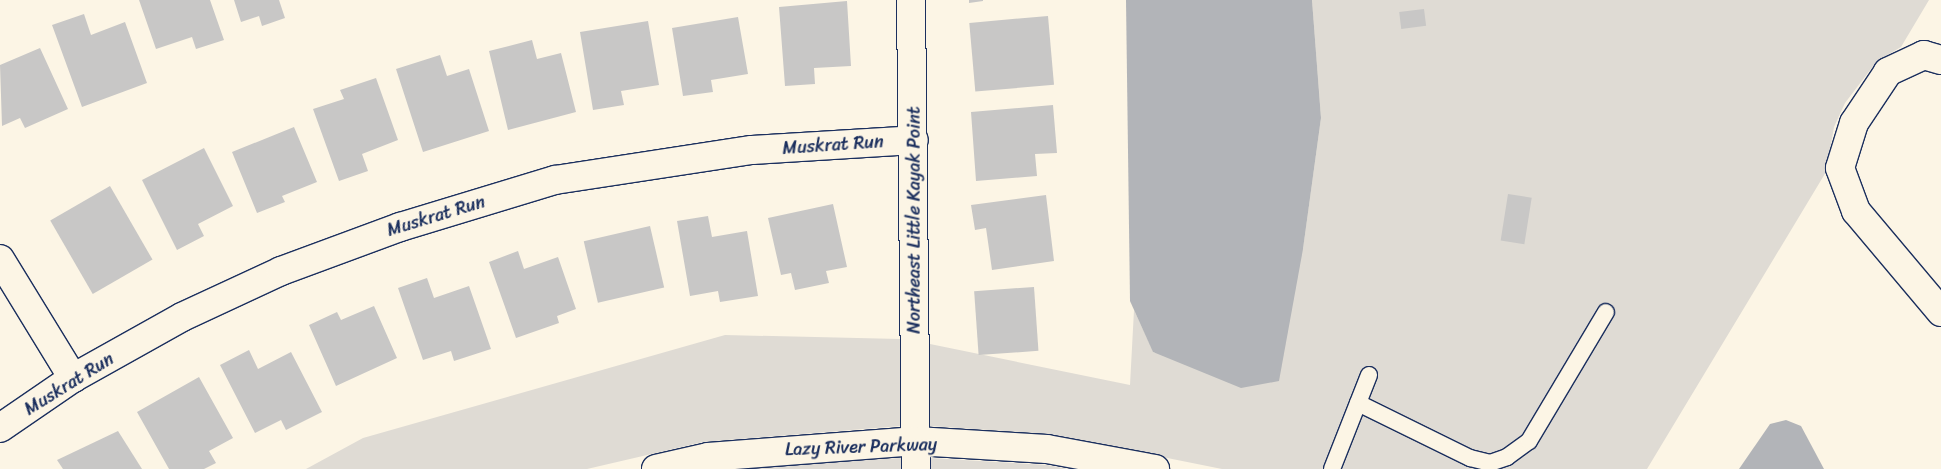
<!DOCTYPE html>
<style>
body{margin:0}
#map{position:relative;width:1941px;height:469px;overflow:hidden;background:#fcf5e5;font-family:Sriracha,sans-serif}
div>[style]{position:absolute}
[style*='--x']{left:calc(var(--x)*1px);top:calc(var(--y)*1px);width:calc(var(--w)*1px);rotate:calc(var(--a)*1deg)}
.green>*{inset:0;background:#dfdbd4}
.water>*{inset:0;background:#b2b4b8}
.building>*{inset:0;background:#c8c7c6;transform-origin:0 0}
.roads{filter:drop-shadow(1px 0 #1b2f5e) drop-shadow(-1px 0 #1b2f5e) drop-shadow(0 1px #1b2f5e) drop-shadow(0 -1px #1b2f5e)}
.service>*{height:16px;margin:-8px;padding:0 8px;transform-origin:8px;border-radius:8px;background:#fcf5e5}
.minor>*{height:28px;margin:-14px;padding:0 14px;transform-origin:14px;border-radius:14px;background:#fcf5e5}
span{translate:-50% -50%;white-space:nowrap;text-align:center;line-height:1.15;-webkit-text-stroke:4.5px #fcf5e5;paint-order:stroke}
.street-label{font-size:18px;color:#1b2f5e}
</style>
<div id="map">
<div class="green">
<div style="clip-path:polygon(1312px 0,1929px 0,1901px 47px,1877px 61px,1845px 103px,1834px 127px,1826px 172px,1647px 469px,1222px 469px,1048px 434px,930px 426px,930px 344px,1130px 385px,1134px 310px,1154px 353px,1303px 249px,1321px 118px)"></div>
<div style="clip-path:polygon(725px 335px,900px 339px,901px 426px,703px 442px,587px 469px,306px 469px,363px 438px)"></div>
<div style="clip-path:polygon(901px 458px,901px 469px,747px 469px,812px 463px)"></div>
<div style="clip-path:polygon(930px 458px,1047px 465px,1068px 469px,930px 469px)"></div>
</div>
<div class="water">
<div style="clip-path:polygon(1126px 0,1312px 0,1321px 118px,1303px 249px,1279px 381px,1241px 388px,1153px 352px,1130px 301px)"></div>
<div style="clip-path:polygon(1786px 420px,1801px 426px,1824px 469px,1739px 469px,1770px 424px)"></div>
</div>
<div class="building">
<div style="clip-path:polygon(139px 0,210px 0,224px 40px,196px 49px,192px 37px,156px 49px)"></div>
<div style="clip-path:polygon(234px 0,279px 0,285px 18px,262px 26px,259px 16px,241px 22px)"></div>
<div style="clip-path:polygon(969px 0,983px 0,983px 1px,969px 3px)"></div>
<div style="clip-path:polygon(847px 1px,851px 66px,814px 68px,815px 84px,785px 86px,779px 7px)"></div>
<div style="left:1424px;top:9px;width:17px;height:25px;rotate:83deg"></div>
<div style="clip-path:polygon(84px 14px,91px 35px,125px 22px,147px 83px,82px 107px,52px 25px)"></div>
<div style="left:1048px;top:16px;width:69px;height:79px;rotate:85deg"></div>
<div style="clip-path:polygon(738px 17px,748px 74px,711px 80px,713px 92px,683px 96px,672px 28px)"></div>
<div style="clip-path:polygon(648px 21px,659px 85px,621px 91px,624px 105px,593px 110px,580px 32px)"></div>
<div style="clip-path:polygon(532px 40px,537px 59px,561px 53px,576px 112px,508px 130px,489px 51px)"></div>
<div style="clip-path:polygon(40px 48px,68px 109px,25px 128px,20px 118px,2px 126px,0 65px)"></div>
<div style="clip-path:polygon(440px 55px,447px 76px,469px 69px,489px 131px,423px 152px,396px 69px)"></div>
<div style="clip-path:polygon(376px 78px,398px 140px,362px 154px,368px 171px,339px 181px,313px 109px,344px 99px,340px 90px)"></div>
<div style="clip-path:polygon(1053px 105px,1057px 153px,1035px 154px,1037px 176px,976px 181px,971px 112px)"></div>
<div style="clip-path:polygon(294px 127px,317px 182px,282px 196px,285px 202px,257px 213px,232px 152px)"></div>
<div style="clip-path:polygon(204px 148px,233px 206px,198px 224px,204px 236px,177px 250px,142px 180px)"></div>
<div style="left:110px;top:186px;width:85px;height:69px;rotate:60deg"></div>
<div style="left:1508px;top:194px;width:24px;height:47px;rotate:9deg"></div>
<div style="clip-path:polygon(1046px 195px,1054px 261px,992px 270px,986px 228px,975px 230px,971px 205px)"></div>
<div style="clip-path:polygon(833px 204px,847px 267px,826px 271px,829px 283px,795px 290px,791px 273px,781px 275px,768px 218px)"></div>
<div style="clip-path:polygon(708px 216px,712px 237px,747px 231px,758px 296px,720px 302px,718px 291px,690px 296px,677px 221px)"></div>
<div style="left:650px;top:226px;width:63px;height:68px;rotate:77deg"></div>
<div style="clip-path:polygon(518px 251px,524px 269px,558px 257px,576px 309px,557px 316px,559px 323px,516px 338px,489px 262px)"></div>
<div style="clip-path:polygon(427px 278px,434px 298px,469px 286px,491px 349px,454px 361px,451px 351px,423px 360px,398px 288px)"></div>
<div style="left:1034px;top:287px;width:64px;height:60px;rotate:86deg"></div>
<div style="clip-path:polygon(374px 306px,397px 358px,336px 386px,309px 325px,337px 312px,341px 320px)"></div>
<div style="clip-path:polygon(249px 350px,258px 369px,291px 352px,322px 412px,286px 430px,281px 420px,255px 433px,220px 365px)"></div>
<div style="clip-path:polygon(199px 377px,233px 438px,209px 451px,216px 463px,204px 469px,169px 469px,137px 412px)"></div>
<div style="clip-path:polygon(118px 431px,142px 469px,63px 469px,57px 460px)"></div>
</div>
<div class="roads">
<div class="service">
<div style="--x:1358;--y:403;--w:125;--a:26.2"></div>
<div style="--x:1470;--y:458;--w:21;--a:14"></div>
<div style="--x:1490;--y:463;--w:18;--a:-19"></div>
<div style="--x:1507;--y:457;--w:27;--a:-36"></div>
<div style="--x:1529;--y:441;--w:150;--a:-59.2"></div>
<div style="--x:1332;--y:469;--w:101;--a:-68.5"></div>
</div>
<div class="minor">
<div style="--x:911;--y:0;--w:469;--a:89.4"></div>
<div style="--x:1941;--y:60;--w:18;--a:-164"></div>
<div style="--x:1924;--y:55;--w:40;--a:155"></div>
<div style="--x:1888;--y:72;--w:61;--a:123.7"></div>
<div style="--x:1854;--y:123;--w:47;--a:107.3"></div>
<div style="--x:1840;--y:168;--w:46;--a:69.6"></div>
<div style="--x:1856;--y:211;--w:132;--a:49.9"></div>
<div style="--x:0;--y:259;--w:140;--a:58.5"></div>
<div style="--x:0;--y:428;--w:88;--a:-34.4"></div>
<div style="--x:73;--y:378;--w:125;--a:-29.2"></div>
<div style="--x:182;--y:317;--w:109;--a:-24.9"></div>
<div style="--x:281;--y:271;--w:127;--a:-20.3"></div>
<div style="--x:400;--y:227;--w:162;--a:-16.9"></div>
<div style="--x:555;--y:180;--w:199;--a:-8.7"></div>
<div style="--x:752;--y:150;--w:162;--a:-3.5"></div>
<div style="--x:656;--y:469;--w:53;--a:-13"></div>
<div style="--x:708;--y:457;--w:209;--a:-4.4"></div>
<div style="--x:916;--y:441;--w:131;--a:3.5"></div>
<div style="--x:1047;--y:449;--w:110;--a:10.5"></div>
</div>
</div>
<div class="street-label">
<span style="left:833px;top:145px;rotate:-4deg">Muskrat Run</span>
<span style="left:436px;top:216px;rotate:-17deg">Muskrat Run</span>
<span style="left:914px;top:220px;rotate:-90deg">Northeast Little Kayak Point</span>
<span style="left:69px;top:384px;rotate:-32deg">Muskrat Run</span>
<span style="left:861px;top:447px;rotate:-2deg">Lazy River Parkway</span>
</div>
</div>
